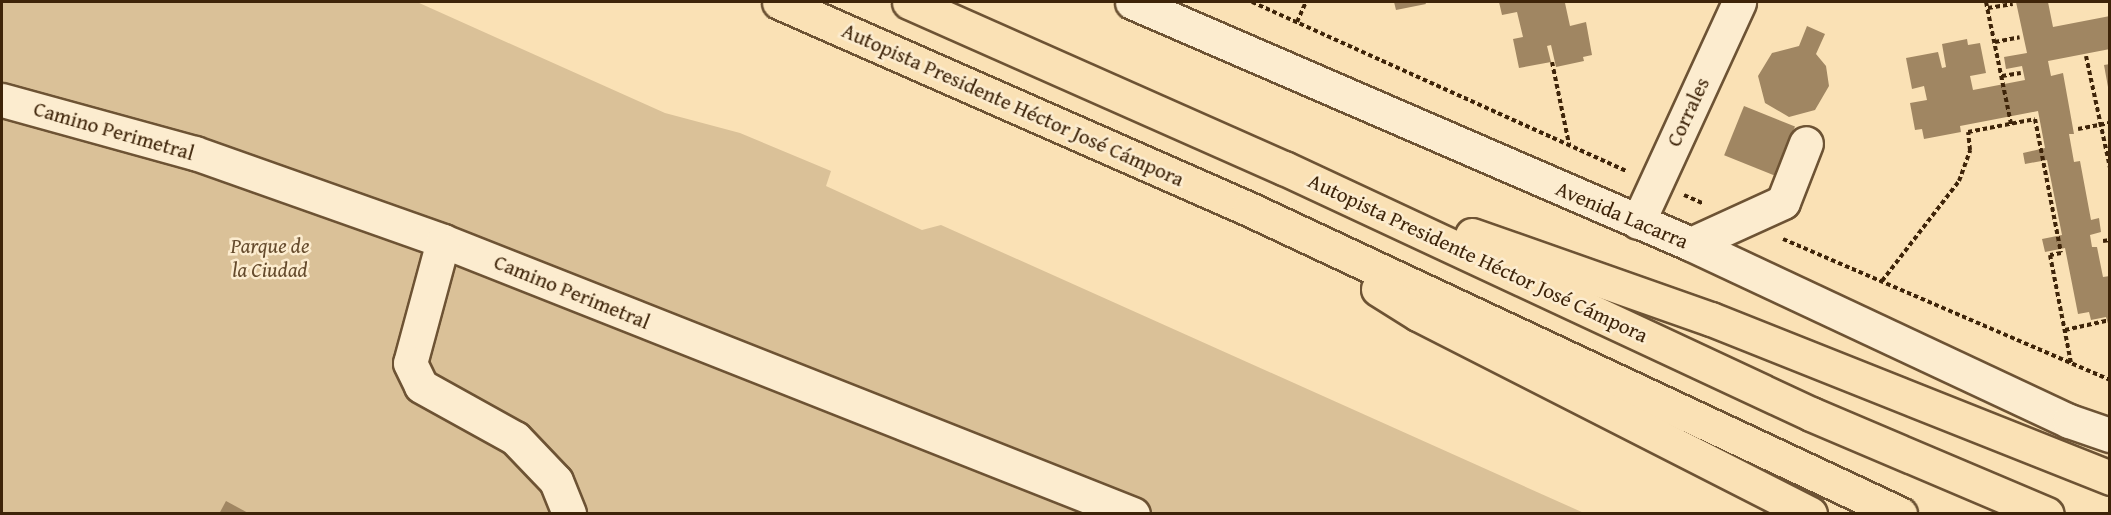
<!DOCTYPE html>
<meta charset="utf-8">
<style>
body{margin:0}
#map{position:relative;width:2111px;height:515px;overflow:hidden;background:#fae1b5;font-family:"Gentium Book Plus",serif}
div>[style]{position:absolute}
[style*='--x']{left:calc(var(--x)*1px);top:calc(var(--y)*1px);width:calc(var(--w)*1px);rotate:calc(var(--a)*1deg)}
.green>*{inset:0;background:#dac198}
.building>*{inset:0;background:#a08662;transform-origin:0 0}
.path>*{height:4px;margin-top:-2px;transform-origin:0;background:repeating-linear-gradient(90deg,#3e2409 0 4.5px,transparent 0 7.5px)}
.roads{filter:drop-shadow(2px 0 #6d5334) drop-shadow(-2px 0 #6d5334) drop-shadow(0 2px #6d5334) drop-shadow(0 -2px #6d5334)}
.minor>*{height:33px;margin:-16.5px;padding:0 16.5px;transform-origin:16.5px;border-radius:16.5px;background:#fceccf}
.highway>*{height:33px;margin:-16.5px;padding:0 16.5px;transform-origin:16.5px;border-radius:16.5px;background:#fae1b5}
span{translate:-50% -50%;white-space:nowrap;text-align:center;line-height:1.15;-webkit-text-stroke:5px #fceccf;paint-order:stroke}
.street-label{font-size:21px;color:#3e2409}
.park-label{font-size:21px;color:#654b2d;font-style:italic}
.frame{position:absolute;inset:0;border:3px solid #3e2409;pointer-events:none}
</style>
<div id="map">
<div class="green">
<div style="clip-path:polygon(2px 2px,417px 2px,665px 113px,740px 133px,831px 171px,826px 186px,922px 230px,941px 225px,1584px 513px,2px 513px)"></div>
</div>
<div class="building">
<div style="clip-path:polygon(1394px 2px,1425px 2px,1426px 4px,1396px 10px)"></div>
<div style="clip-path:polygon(1499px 2px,1569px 2px,1565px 3px,1570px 26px,1586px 22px,1592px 55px,1583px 57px,1584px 61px,1556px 67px,1551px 45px,1547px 46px,1551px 62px,1519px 68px,1513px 39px,1523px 37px,1517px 12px,1502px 15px)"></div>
<div style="clip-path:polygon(2016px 2px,2048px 2px,2053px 27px,2110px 16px,2110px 49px,2048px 61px,2051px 76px,2063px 73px,2074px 134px,2069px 134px,2074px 162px,2080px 161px,2091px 220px,2099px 218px,2101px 232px,2090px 235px,2092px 247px,2097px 247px,2103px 277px,2110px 276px,2110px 330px,2106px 317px,2091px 320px,2089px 312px,2078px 314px,2065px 248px,2045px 252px,2042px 239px,2062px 235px,2047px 160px,2025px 164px,2023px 153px,2045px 148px,2038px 111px,1960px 126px,1961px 132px,1924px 139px,1922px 129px,1915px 130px,1910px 103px,1927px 100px,1924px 86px,1912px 89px,1906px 58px,1938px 52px,1942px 68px,1946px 67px,1942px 44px,1967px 39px,1968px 45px,1980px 43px,1986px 73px,1970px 76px,1973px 90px,2025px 80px,2022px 66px,2006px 69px,2004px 57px,2027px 53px)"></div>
<div style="clip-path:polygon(1807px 26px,1825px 34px,1816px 54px,1826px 66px,1829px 86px,1815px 110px,1789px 117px,1765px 103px,1758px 76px,1772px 53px,1799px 46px)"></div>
<div style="clip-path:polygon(2110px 64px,2110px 87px,2108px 87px,2104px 65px)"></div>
<div style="left:1744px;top:106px;width:55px;height:53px;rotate:22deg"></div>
<div style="clip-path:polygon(226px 501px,250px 514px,219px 514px)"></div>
</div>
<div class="path">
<div style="--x:1252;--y:2;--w:411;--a:24.3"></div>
<div style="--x:1986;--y:2;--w:125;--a:78.4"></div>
<div style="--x:1988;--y:8;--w:25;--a:-9"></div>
<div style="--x:1297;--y:22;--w:22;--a:-66"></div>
<div style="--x:1995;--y:42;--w:25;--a:-11"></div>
<div style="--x:2086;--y:56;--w:115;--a:77.9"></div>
<div style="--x:1552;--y:62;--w:84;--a:78.3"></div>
<div style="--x:2002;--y:76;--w:19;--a:-9"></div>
<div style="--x:2078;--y:129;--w:33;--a:-11"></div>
<div style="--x:1684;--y:195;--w:20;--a:24"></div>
<div style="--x:1783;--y:239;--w:356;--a:23.3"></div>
<div style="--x:2103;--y:241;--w:7;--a:-8"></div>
<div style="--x:1882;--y:281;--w:126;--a:-52.4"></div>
<div style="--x:1959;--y:181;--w:33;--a:-70"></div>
<div style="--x:1970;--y:150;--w:18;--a:-96"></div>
<div style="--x:1968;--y:132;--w:68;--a:-11"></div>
<div style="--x:2035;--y:119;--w:136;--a:79"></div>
<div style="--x:2061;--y:253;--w:11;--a:170"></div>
<div style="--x:2050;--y:255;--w:110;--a:79"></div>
<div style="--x:2065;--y:330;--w:46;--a:-12.5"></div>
</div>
<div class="roads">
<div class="minor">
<div style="--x:1132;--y:2;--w:609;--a:23.41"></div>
<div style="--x:1691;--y:244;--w:417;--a:25.1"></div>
<div style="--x:2069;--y:421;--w:43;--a:18.9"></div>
<div style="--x:2;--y:100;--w:200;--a:15.4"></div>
<div style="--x:195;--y:153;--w:263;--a:19.5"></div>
<div style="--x:443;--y:241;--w:742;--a:21.59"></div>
<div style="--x:1638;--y:222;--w:242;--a:-65.3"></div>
<div style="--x:443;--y:241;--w:126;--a:105.1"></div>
<div style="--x:410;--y:363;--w:25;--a:64"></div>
<div style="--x:421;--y:386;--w:107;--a:29"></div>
<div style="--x:515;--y:438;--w:59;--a:46.4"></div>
<div style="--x:556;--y:481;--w:35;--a:68"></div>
<div style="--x:1691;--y:244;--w:101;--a:-24.5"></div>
<div style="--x:1783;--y:202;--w:63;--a:-68.7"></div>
</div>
<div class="highway">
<div style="--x:779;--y:2;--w:514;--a:23.77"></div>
<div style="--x:1249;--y:209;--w:719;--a:25.1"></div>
<div style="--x:909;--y:2;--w:410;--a:23.9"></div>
<div style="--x:1284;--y:168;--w:582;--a:25.02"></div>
<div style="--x:1811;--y:414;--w:256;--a:23"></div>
<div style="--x:1472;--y:235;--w:253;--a:19.4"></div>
<div style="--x:1711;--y:319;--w:430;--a:21.7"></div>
<div style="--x:1378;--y:289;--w:47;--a:32"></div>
<div style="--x:1418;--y:314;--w:440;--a:27"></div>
</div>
</div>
<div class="street-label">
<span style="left:1013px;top:105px;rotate:24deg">Autopista Presidente Héctor José Cámpora</span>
<span style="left:1688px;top:112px;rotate:-65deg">Corrales</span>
<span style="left:114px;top:131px;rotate:16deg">Camino Perimetral</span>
<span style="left:1622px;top:215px;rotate:23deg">Avenida Lacarra</span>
<span style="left:1478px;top:258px;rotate:25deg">Autopista Presidente Héctor José Cámpora</span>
<span style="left:572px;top:292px;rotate:22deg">Camino Perimetral</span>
</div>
<div class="park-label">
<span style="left:270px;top:258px">Parque de<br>la Ciudad</span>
</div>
<div class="frame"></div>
</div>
